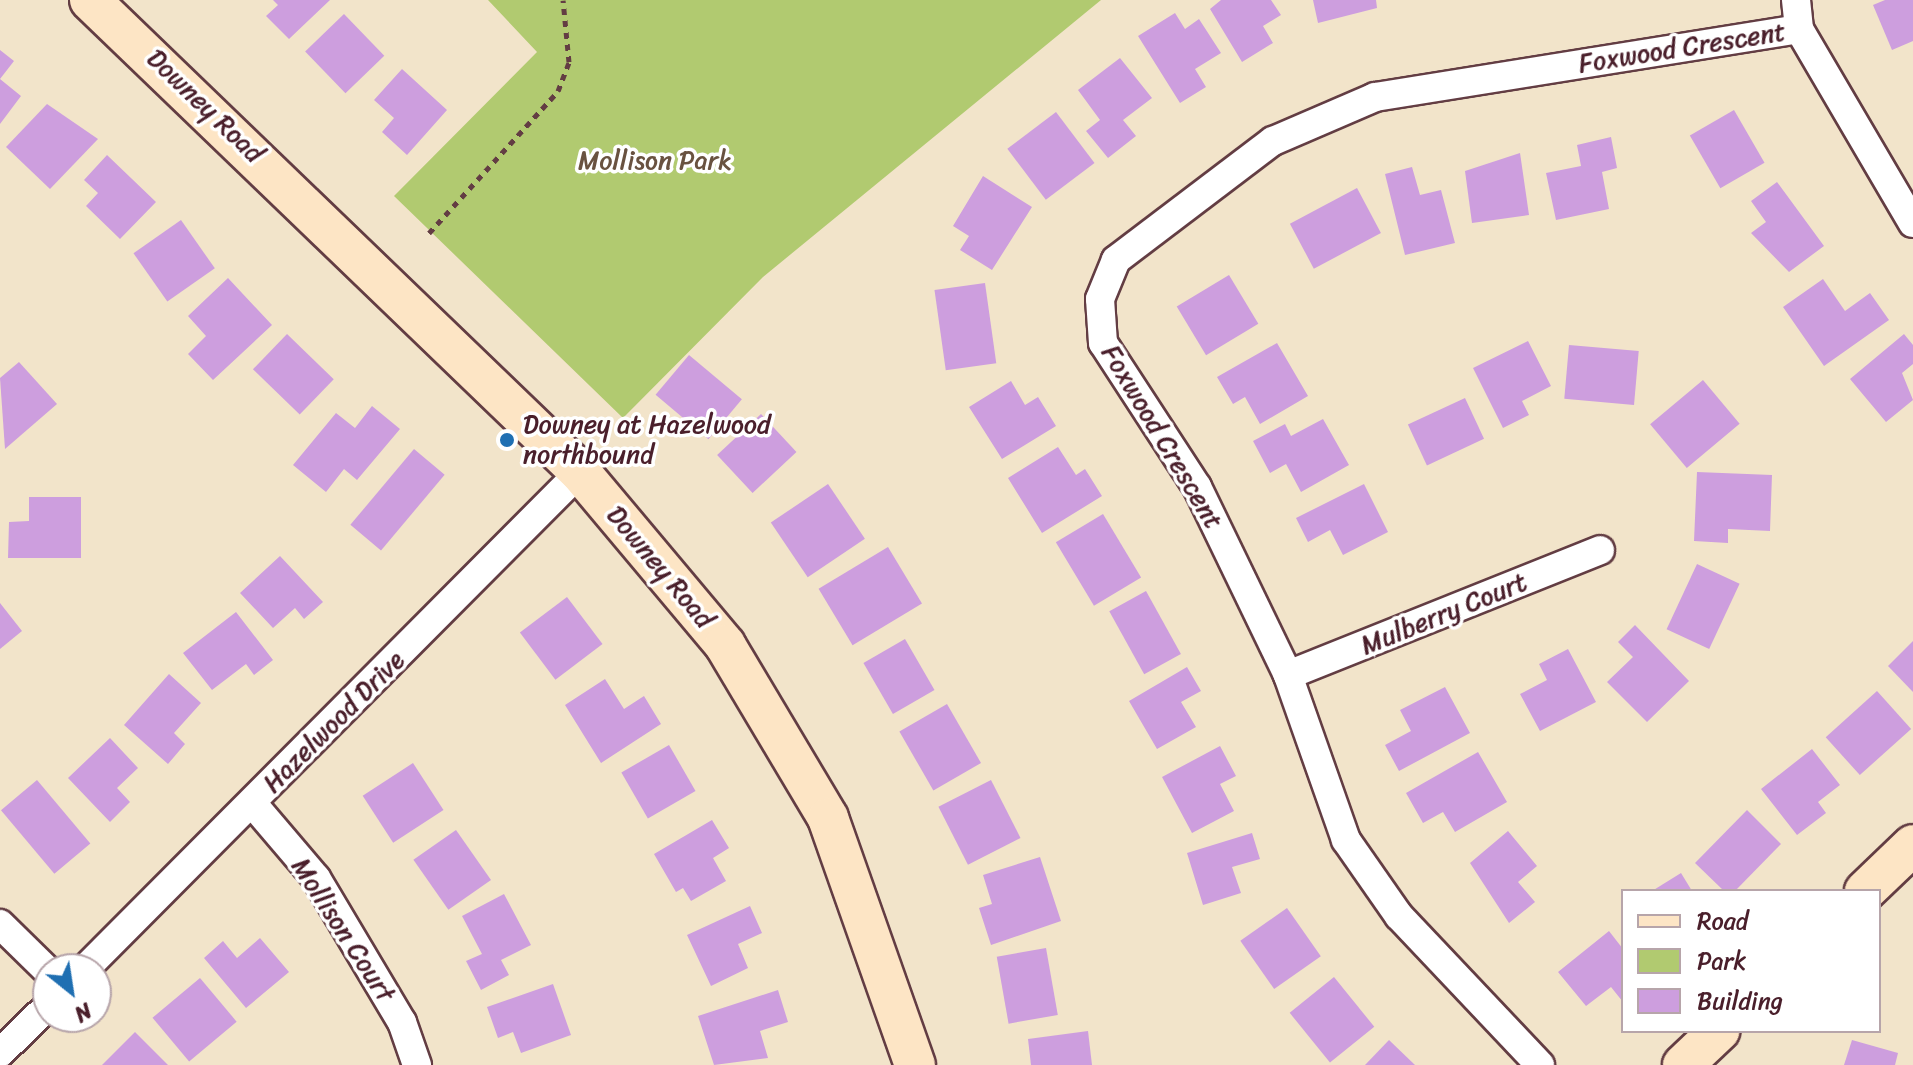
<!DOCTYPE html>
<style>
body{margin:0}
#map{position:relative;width:1913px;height:1065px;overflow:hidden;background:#f2e4ca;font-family:Sriracha,sans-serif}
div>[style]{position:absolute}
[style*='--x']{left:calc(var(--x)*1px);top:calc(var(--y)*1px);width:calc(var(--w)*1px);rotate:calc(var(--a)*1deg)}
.green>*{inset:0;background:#b1ca70}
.building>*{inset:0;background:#cd9ede;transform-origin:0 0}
.path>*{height:5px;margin-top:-2.5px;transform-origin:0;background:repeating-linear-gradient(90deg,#633d43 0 6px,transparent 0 12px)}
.roads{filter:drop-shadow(2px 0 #633d43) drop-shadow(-2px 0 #633d43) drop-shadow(0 2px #633d43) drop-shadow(0 -2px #633d43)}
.street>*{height:28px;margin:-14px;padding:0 14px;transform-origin:14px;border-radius:14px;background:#fff}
.secondary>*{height:40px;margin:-20px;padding:0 20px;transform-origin:20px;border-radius:20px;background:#fde5c5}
.dots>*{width:22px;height:22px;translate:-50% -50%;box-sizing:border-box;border:4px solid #fff;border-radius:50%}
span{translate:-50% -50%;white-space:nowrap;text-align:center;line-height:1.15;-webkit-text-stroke:7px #fff;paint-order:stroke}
.street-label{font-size:26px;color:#4a1f2b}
.park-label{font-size:26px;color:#695240}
.poi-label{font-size:26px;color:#4a1f2b}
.left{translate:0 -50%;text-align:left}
.legend{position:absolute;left:1621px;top:889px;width:260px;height:144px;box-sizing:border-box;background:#fff;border:2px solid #b7a5aa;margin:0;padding:10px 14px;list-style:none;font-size:24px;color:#4a1f2b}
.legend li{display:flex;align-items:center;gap:16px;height:40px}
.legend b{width:40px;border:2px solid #b7a5aa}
.north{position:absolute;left:32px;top:953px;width:80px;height:80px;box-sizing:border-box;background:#fff;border:2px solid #b7a5aa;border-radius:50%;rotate:150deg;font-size:22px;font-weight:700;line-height:32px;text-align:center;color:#4a1f2b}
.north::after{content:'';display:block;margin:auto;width:28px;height:36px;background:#1f6fb2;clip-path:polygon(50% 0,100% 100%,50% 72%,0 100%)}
</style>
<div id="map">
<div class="green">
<div style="clip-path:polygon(488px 0,1101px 0,763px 277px,623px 418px,394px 196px,537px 52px)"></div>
</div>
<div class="building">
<div style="clip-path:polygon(273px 0,330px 0,289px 39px,266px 16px,278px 5px)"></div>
<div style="clip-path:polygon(1221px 0,1271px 0,1281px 15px,1263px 26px,1273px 43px,1242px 62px,1210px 9px)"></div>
<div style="clip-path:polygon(1313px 0,1376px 0,1377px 8px,1318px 23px)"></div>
<div style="clip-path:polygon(1885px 0,1913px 0,1913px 41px,1892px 50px,1873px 5px)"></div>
<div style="clip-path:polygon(1175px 13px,1185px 29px,1199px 19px,1221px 53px,1195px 69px,1206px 87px,1180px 103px,1138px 36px)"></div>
<div style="left:344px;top:14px;width:58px;height:54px;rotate:46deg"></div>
<div style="clip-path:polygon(0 50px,14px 61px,0 79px,21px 96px,0 124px)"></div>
<div style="clip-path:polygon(1120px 58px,1152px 98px,1123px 120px,1136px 136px,1108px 158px,1086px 131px,1100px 120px,1078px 90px)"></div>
<div style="clip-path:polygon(402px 69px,447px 110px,407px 155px,382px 132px,394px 118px,374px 100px)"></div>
<div style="clip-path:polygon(47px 104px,98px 139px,50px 189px,6px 147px)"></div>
<div style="left:1734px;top:110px;width:61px;height:51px;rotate:60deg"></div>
<div style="left:1056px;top:112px;width:64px;height:61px;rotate:53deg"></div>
<div style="clip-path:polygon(1611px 137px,1617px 168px,1602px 172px,1609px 209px,1556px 220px,1546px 173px,1581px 166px,1577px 145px)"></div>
<div style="clip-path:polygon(1520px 153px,1529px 215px,1472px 223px,1465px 171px)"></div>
<div style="clip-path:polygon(107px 155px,156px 202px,120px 239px,86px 206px,98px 193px,84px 180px)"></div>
<div style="clip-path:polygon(1412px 167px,1420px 195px,1441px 190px,1455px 243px,1405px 255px,1385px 174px)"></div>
<div style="clip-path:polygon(983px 176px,1032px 207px,992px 270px,960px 250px,969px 236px,953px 226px)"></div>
<div style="clip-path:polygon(1777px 182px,1824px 246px,1789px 272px,1751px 233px,1766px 222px,1751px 201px)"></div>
<div style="left:1357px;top:188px;width:51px;height:76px;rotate:62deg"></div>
<div style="left:181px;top:220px;width:59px;height:58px;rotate:55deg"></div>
<div style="left:1229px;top:275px;width:57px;height:61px;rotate:59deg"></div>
<div style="clip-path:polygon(228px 278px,272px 325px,213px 380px,188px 354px,206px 336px,188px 316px)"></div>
<div style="clip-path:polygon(1823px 279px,1845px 311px,1870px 293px,1889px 320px,1824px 366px,1783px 307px)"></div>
<div style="left:985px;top:283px;width:81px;height:51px;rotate:82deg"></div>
<div style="left:287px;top:334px;width:65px;height:49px;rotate:44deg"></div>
<div style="clip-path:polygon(1904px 334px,1913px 345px,1913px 364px,1902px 373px,1913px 400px,1886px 422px,1850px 379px)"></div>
<div style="clip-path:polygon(1528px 341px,1551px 386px,1522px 401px,1529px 415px,1503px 428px,1473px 368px)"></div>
<div style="clip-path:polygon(1277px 343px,1308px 396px,1260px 424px,1245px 397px,1233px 404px,1217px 377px)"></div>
<div style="left:1569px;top:345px;width:70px;height:54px;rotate:5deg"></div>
<div style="left:689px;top:355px;width:69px;height:52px;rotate:40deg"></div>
<div style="clip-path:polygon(19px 362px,57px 404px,5px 449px,0 378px)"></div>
<div style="left:1703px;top:380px;width:57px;height:69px;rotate:50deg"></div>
<div style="clip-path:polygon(1011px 381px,1025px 405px,1038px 397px,1056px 426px,1002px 459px,969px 407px)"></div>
<div style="left:1465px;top:398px;width:45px;height:63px;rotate:65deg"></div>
<div style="clip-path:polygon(372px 406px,400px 429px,357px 480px,344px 469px,326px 492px,293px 465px,336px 413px,355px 428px)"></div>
<div style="left:761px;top:414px;width:52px;height:60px;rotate:47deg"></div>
<div style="clip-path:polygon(1323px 419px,1349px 465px,1301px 492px,1286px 464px,1270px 473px,1253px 441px,1285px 424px,1291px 436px)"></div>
<div style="clip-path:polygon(1058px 447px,1076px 475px,1085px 469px,1102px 496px,1042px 533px,1008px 478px)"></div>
<div style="left:414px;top:449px;width:40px;height:99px;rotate:40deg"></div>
<div style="clip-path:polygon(1697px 472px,1772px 475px,1770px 531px,1728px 529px,1728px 543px,1694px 541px)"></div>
<div style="left:828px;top:484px;width:66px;height:69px;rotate:56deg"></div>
<div style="clip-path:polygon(1364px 484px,1388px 532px,1343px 555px,1330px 530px,1308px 542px,1296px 518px)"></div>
<div style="clip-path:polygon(29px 497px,81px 497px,81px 558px,8px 558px,9px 522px,29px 521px)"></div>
<div style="left:1103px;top:514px;width:74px;height:55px;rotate:59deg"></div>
<div style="left:888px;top:547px;width:66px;height:81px;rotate:59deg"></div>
<div style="clip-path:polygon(280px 556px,323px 602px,304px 619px,295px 608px,273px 628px,240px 593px)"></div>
<div style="left:1697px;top:564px;width:47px;height:72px;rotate:25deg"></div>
<div style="left:1146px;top:591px;width:72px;height:42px;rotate:61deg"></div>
<div style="left:567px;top:597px;width:59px;height:59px;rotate:53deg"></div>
<div style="clip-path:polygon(0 603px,22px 631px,0 649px)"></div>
<div style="clip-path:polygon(236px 612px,273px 660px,254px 675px,246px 664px,212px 690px,183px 653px)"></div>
<div style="clip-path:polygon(1635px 625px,1689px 681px,1647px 722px,1607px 682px,1633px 657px,1618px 642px)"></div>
<div style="left:905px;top:639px;width:59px;height:48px;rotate:60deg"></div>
<div style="clip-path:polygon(1913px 641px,1913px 692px,1888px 666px)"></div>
<div style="clip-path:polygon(1568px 649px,1596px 702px,1540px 731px,1520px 694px,1547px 680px,1539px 664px)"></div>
<div style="clip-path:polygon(1187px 667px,1201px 691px,1181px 702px,1196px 727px,1157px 749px,1129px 701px)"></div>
<div style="clip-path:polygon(169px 674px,201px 703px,174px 733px,185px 744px,168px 764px,124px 725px)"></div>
<div style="clip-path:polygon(605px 679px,624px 709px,644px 696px,661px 724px,601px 763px,565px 705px)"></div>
<div style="clip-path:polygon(1445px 687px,1470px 733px,1399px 771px,1385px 745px,1411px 731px,1400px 710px)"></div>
<div style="left:1877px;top:691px;width:51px;height:69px;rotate:48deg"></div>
<div style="left:947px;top:704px;width:68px;height:55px;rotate:60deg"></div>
<div style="clip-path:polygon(110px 738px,138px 768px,117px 788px,130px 802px,110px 822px,68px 778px)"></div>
<div style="left:669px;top:745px;width:53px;height:55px;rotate:60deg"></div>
<div style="clip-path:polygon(1220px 746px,1236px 776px,1220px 784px,1234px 811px,1192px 833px,1162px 777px)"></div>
<div style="clip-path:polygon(1812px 749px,1840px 785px,1818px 802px,1826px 813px,1797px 835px,1761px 789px)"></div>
<div style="clip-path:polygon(1478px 752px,1507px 802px,1455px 832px,1443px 812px,1423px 823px,1406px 793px)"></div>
<div style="left:413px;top:763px;width:56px;height:60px;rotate:57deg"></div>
<div style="left:37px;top:780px;width:83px;height:47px;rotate:50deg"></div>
<div style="left:991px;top:780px;width:65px;height:59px;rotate:63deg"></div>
<div style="clip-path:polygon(1747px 810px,1781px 844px,1735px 891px,1724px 891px,1695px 863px)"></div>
<div style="clip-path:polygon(712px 820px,729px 848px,713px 858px,726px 881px,691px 901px,683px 888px,676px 892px,654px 854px)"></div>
<div style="left:456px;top:830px;width:61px;height:52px;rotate:55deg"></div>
<div style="clip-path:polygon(1508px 831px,1537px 866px,1518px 882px,1535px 902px,1509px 923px,1470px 863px)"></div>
<div style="clip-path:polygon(1252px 833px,1260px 859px,1232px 867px,1241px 893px,1203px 905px,1187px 853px)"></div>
<div style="clip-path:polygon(1040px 857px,1061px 921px,991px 945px,979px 908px,992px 904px,983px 875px)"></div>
<div style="clip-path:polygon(1681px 873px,1692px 891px,1652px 891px)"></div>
<div style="clip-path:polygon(504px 894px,531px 945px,501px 960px,509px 975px,481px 990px,466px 961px,482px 954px,462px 916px)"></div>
<div style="clip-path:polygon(750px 906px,762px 933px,738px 944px,748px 968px,711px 986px,687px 935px)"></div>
<div style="left:1287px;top:908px;width:59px;height:57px;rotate:55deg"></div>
<div style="clip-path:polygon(1609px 931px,1623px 949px,1623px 1002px,1611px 987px,1586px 1006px,1558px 972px)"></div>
<div style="clip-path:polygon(260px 938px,289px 972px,246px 1008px,204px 958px,223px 941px,237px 958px)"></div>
<div style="left:1046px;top:948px;width:68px;height:50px;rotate:80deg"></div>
<div style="left:1334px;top:977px;width:64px;height:57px;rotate:51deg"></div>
<div style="left:200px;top:978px;width:57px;height:62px;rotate:50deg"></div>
<div style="clip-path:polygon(553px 984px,571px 1035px,521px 1053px,513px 1032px,498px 1038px,487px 1007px)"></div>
<div style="clip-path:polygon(778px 990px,788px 1022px,760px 1031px,768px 1058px,714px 1065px,698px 1016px)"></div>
<div style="clip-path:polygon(1088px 1031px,1092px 1065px,1031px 1065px,1028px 1039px)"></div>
<div style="clip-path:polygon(135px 1032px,168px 1065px,102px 1065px)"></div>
<div style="clip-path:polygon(1389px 1040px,1415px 1065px,1365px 1065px)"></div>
<div style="clip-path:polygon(1852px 1040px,1898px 1053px,1895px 1065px,1844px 1065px)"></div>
</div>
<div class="path">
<div style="--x:429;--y:233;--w:192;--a:-47.7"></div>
<div style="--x:558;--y:91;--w:31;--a:-69"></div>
<div style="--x:569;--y:62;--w:62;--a:-95.5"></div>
</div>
<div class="roads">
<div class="street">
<div style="--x:1796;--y:0;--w:29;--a:84"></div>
<div style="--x:1799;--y:29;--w:225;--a:59.6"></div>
<div style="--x:1288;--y:675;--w:336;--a:-21.8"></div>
<div style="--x:253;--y:804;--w:97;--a:49.6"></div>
<div style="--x:316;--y:878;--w:168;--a:59.2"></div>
<div style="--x:402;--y:1022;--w:46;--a:70.8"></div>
<div style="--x:0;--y:924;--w:67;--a:44.4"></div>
<div style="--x:85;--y:969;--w:701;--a:-45.12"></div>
<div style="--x:0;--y:1053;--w:67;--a:-44.4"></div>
<div style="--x:1540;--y:1065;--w:205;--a:-133.4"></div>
<div style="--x:1399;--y:916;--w:93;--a:-124.9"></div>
<div style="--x:1346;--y:840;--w:175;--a:-109.4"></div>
<div style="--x:1288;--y:675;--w:209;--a:-115.8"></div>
<div style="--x:1197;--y:487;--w:172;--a:-123.1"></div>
<div style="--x:1103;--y:343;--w:44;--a:-93.9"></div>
<div style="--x:1100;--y:299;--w:42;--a:-67.7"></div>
<div style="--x:1116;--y:260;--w:197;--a:-37.2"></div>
<div style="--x:1273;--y:141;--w:111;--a:-23.3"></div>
<div style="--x:1375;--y:97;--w:429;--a:-9.1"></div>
</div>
<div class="secondary">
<div style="--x:90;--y:0;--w:680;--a:43.93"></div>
<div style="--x:580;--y:472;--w:226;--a:50"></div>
<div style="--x:725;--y:645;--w:201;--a:59.2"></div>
<div style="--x:828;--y:818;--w:262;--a:70.6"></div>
<div style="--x:1865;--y:891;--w:66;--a:-43.8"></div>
<div style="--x:1683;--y:1065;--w:50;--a:-43.4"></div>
</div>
</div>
<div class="dots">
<div style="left:507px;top:440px;background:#1f6fb2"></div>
</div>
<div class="street-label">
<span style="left:1682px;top:48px;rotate:-9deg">Foxwood Crescent</span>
<span style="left:205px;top:106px;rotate:44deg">Downey Road</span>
<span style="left:1162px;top:437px;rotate:59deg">Foxwood Crescent</span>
<span style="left:660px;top:567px;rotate:50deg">Downey Road</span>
<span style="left:1444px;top:614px;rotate:-22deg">Mulberry Court</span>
<span style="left:334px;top:722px;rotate:-45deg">Hazelwood Drive</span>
<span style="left:343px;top:930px;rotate:57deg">Mollison Court</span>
</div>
<div class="park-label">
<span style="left:655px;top:161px">Mollison Park</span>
</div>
<div class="poi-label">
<span class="left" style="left:523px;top:440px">Downey at Hazelwood<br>northbound</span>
</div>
<ul class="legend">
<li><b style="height:10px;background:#fde5c5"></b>Road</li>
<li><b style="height:22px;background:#b1ca70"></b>Park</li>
<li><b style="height:22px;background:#cd9ede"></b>Building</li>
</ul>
<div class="north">N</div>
</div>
